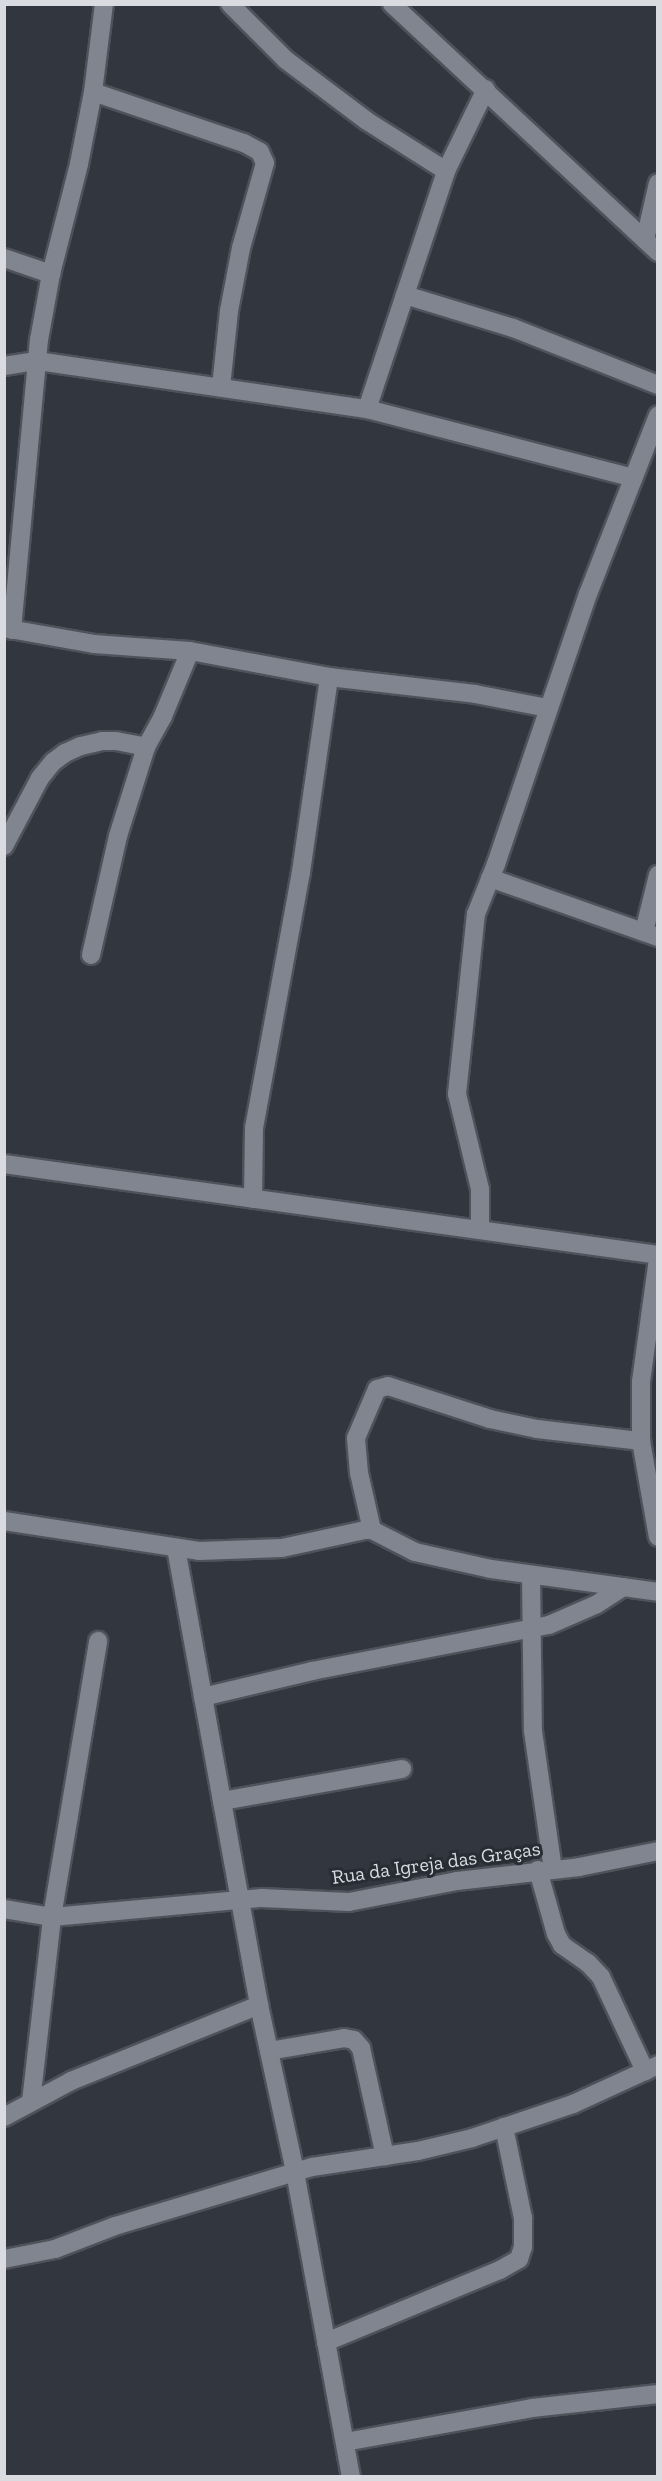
<!DOCTYPE html>
<meta charset="utf-8">
<style>
body{margin:0}
#map{position:relative;width:662px;height:2481px;overflow:hidden;background:#32363f;font-family:"Zilla Slab",serif}
div>[style]{position:absolute}
[style*='--x']{left:calc(var(--x)*1px);top:calc(var(--y)*1px);width:calc(var(--w)*1px);rotate:calc(var(--a)*1deg)}
.roads{filter:drop-shadow(2px 0 #4f525a) drop-shadow(-2px 0 #4f525a) drop-shadow(0 2px #4f525a) drop-shadow(0 -2px #4f525a)}
.minor>*{height:18px;margin:-9px;padding:0 9px;transform-origin:9px;border-radius:9px;background:#808590}
span{translate:-50% -50%;white-space:nowrap;text-align:center;line-height:1.15;-webkit-text-stroke:6px #282c34;paint-order:stroke}
.street-label{font-size:20px;color:#d9dbe1}
.frame{position:absolute;inset:0;border:6px solid #d9dbe1;pointer-events:none}
</style>
<div id="map">
<div class="roads">
<div class="minor">
<div style="--x:230;--y:4;--w:79;--a:45"></div>
<div style="--x:286;--y:60;--w:101;--a:37"></div>
<div style="--x:367;--y:121;--w:93;--a:32.3"></div>
<div style="--x:392;--y:4;--w:364;--a:43"></div>
<div style="--x:93;--y:92;--w:159;--a:18.7"></div>
<div style="--x:244;--y:143;--w:18;--a:29"></div>
<div style="--x:260;--y:152;--w:12;--a:66"></div>
<div style="--x:265;--y:163;--w:88;--a:105.8"></div>
<div style="--x:241;--y:248;--w:64;--a:100.8"></div>
<div style="--x:229;--y:311;--w:76;--a:96"></div>
<div style="--x:645;--y:240;--w:58;--a:-77.2"></div>
<div style="--x:4;--y:258;--w:50;--a:18.8"></div>
<div style="--x:405;--y:295;--w:113;--a:17"></div>
<div style="--x:513;--y:328;--w:156;--a:21.5"></div>
<div style="--x:4;--y:366;--w:33;--a:-9"></div>
<div style="--x:37;--y:361;--w:333;--a:8.3"></div>
<div style="--x:367;--y:409;--w:275;--a:14.5"></div>
<div style="--x:367;--y:409;--w:251;--a:-71.6"></div>
<div style="--x:446;--y:171;--w:91;--a:-64"></div>
<div style="--x:4;--y:628;--w:91;--a:10.1"></div>
<div style="--x:94;--y:644;--w:96;--a:4.2"></div>
<div style="--x:190;--y:651;--w:141;--a:10.6"></div>
<div style="--x:329;--y:677;--w:147;--a:6.6"></div>
<div style="--x:475;--y:694;--w:74;--a:10.9"></div>
<div style="--x:12;--y:630;--w:291;--a:-84.7"></div>
<div style="--x:39;--y:340;--w:67;--a:-79.7"></div>
<div style="--x:51;--y:274;--w:114;--a:-75.7"></div>
<div style="--x:79;--y:164;--w:73;--a:-79"></div>
<div style="--x:93;--y:92;--w:89;--a:-82.9"></div>
<div style="--x:4;--y:846;--w:77;--a:-62.1"></div>
<div style="--x:40;--y:778;--w:21;--a:-51"></div>
<div style="--x:53;--y:762;--w:15;--a:-37"></div>
<div style="--x:65;--y:753;--w:17;--a:-24"></div>
<div style="--x:81;--y:746;--w:22;--a:-13"></div>
<div style="--x:102;--y:741;--w:14;--a:0"></div>
<div style="--x:116;--y:741;--w:31;--a:11"></div>
<div style="--x:490;--y:878;--w:178;--a:19.4"></div>
<div style="--x:644;--y:932;--w:59;--a:-76.2"></div>
<div style="--x:91;--y:955;--w:122;--a:-77.2"></div>
<div style="--x:118;--y:836;--w:93;--a:-72.5"></div>
<div style="--x:146;--y:747;--w:35;--a:-61"></div>
<div style="--x:163;--y:716;--w:70;--a:-67.4"></div>
<div style="--x:4;--y:1164;--w:660;--a:7.92"></div>
<div style="--x:253;--y:1199;--w:71;--a:-89.2"></div>
<div style="--x:254;--y:1128;--w:260;--a:-79.6"></div>
<div style="--x:301;--y:872;--w:197;--a:-81.8"></div>
<div style="--x:480;--y:1230;--w:41;--a:-90"></div>
<div style="--x:480;--y:1189;--w:98;--a:-103.6"></div>
<div style="--x:457;--y:1094;--w:181;--a:-84"></div>
<div style="--x:476;--y:914;--w:54;--a:-68.2"></div>
<div style="--x:496;--y:864;--w:285;--a:-71.2"></div>
<div style="--x:588;--y:594;--w:192;--a:-68.6"></div>
<div style="--x:658;--y:1259;--w:124;--a:97.9"></div>
<div style="--x:641;--y:1382;--w:59;--a:90"></div>
<div style="--x:641;--y:1441;--w:97;--a:80"></div>
<div style="--x:4;--y:1521;--w:197;--a:8.7"></div>
<div style="--x:199;--y:1551;--w:83;--a:-2.1"></div>
<div style="--x:282;--y:1548;--w:85;--a:-12.2"></div>
<div style="--x:365;--y:1530;--w:7;--a:0"></div>
<div style="--x:372;--y:1530;--w:48;--a:27.1"></div>
<div style="--x:415;--y:1552;--w:78;--a:12.6"></div>
<div style="--x:491;--y:1569;--w:169;--a:7.8"></div>
<div style="--x:372;--y:1530;--w:58;--a:-102.8"></div>
<div style="--x:359;--y:1473;--w:35;--a:-95"></div>
<div style="--x:356;--y:1438;--w:53;--a:-66.8"></div>
<div style="--x:377;--y:1389;--w:11;--a:-15"></div>
<div style="--x:388;--y:1386;--w:107;--a:17.9"></div>
<div style="--x:490;--y:1419;--w:48;--a:12"></div>
<div style="--x:537;--y:1429;--w:105;--a:6.6"></div>
<div style="--x:176;--y:1548;--w:464;--a:79.7"></div>
<div style="--x:259;--y:2005;--w:171;--a:77.8"></div>
<div style="--x:295;--y:2172;--w:309;--a:79.6"></div>
<div style="--x:531;--y:1575;--w:156;--a:89.3"></div>
<div style="--x:533;--y:1731;--w:139;--a:81.8"></div>
<div style="--x:203;--y:1697;--w:112;--a:-13.4"></div>
<div style="--x:312;--y:1671;--w:241;--a:-11"></div>
<div style="--x:549;--y:1625;--w:52;--a:-23.6"></div>
<div style="--x:597;--y:1604;--w:31;--a:-33"></div>
<div style="--x:222;--y:1801;--w:183;--a:-10.1"></div>
<div style="--x:538;--y:1870;--w:66;--a:74.3"></div>
<div style="--x:556;--y:1934;--w:13;--a:61"></div>
<div style="--x:562;--y:1945;--w:32;--a:35"></div>
<div style="--x:588;--y:1963;--w:19;--a:47"></div>
<div style="--x:601;--y:1977;--w:104;--a:64.9"></div>
<div style="--x:4;--y:1909;--w:49;--a:9.5"></div>
<div style="--x:52;--y:1917;--w:211;--a:-5.2"></div>
<div style="--x:262;--y:1898;--w:87;--a:2.6"></div>
<div style="--x:349;--y:1902;--w:110;--a:-11"></div>
<div style="--x:457;--y:1881;--w:123;--a:-6.5"></div>
<div style="--x:579;--y:1867;--w:81;--a:-11.4"></div>
<div style="--x:269;--y:2051;--w:76;--a:-9.8"></div>
<div style="--x:344;--y:2038;--w:10;--a:11"></div>
<div style="--x:354;--y:2040;--w:11;--a:49"></div>
<div style="--x:361;--y:2048;--w:111;--a:77.5"></div>
<div style="--x:31;--y:2102;--w:186;--a:-83.5"></div>
<div style="--x:52;--y:1917;--w:280;--a:-80.5"></div>
<div style="--x:4;--y:2117;--w:76;--a:-28.2"></div>
<div style="--x:71;--y:2081;--w:203;--a:-22"></div>
<div style="--x:4;--y:2259;--w:52;--a:-11.1"></div>
<div style="--x:55;--y:2249;--w:64;--a:-21"></div>
<div style="--x:115;--y:2226;--w:206;--a:-16.7"></div>
<div style="--x:312;--y:2167;--w:107;--a:-8.6"></div>
<div style="--x:418;--y:2151;--w:56;--a:-13.5"></div>
<div style="--x:472;--y:2138;--w:107;--a:-18.6"></div>
<div style="--x:573;--y:2104;--w:94;--a:-24.6"></div>
<div style="--x:326;--y:2342;--w:188;--a:-22.5"></div>
<div style="--x:500;--y:2270;--w:22;--a:-30"></div>
<div style="--x:519;--y:2259;--w:13;--a:-72"></div>
<div style="--x:523;--y:2247;--w:29;--a:-90"></div>
<div style="--x:523;--y:2218;--w:93;--a:-101.8"></div>
<div style="--x:345;--y:2442;--w:190;--a:-10.3"></div>
<div style="--x:532;--y:2408;--w:127;--a:-6.3"></div>
</div>
</div>
<div class="street-label">
<span style="left:436px;top:1863px;rotate:-8deg">Rua da Igreja das Graças</span>
</div>
<div class="frame"></div>
</div>
